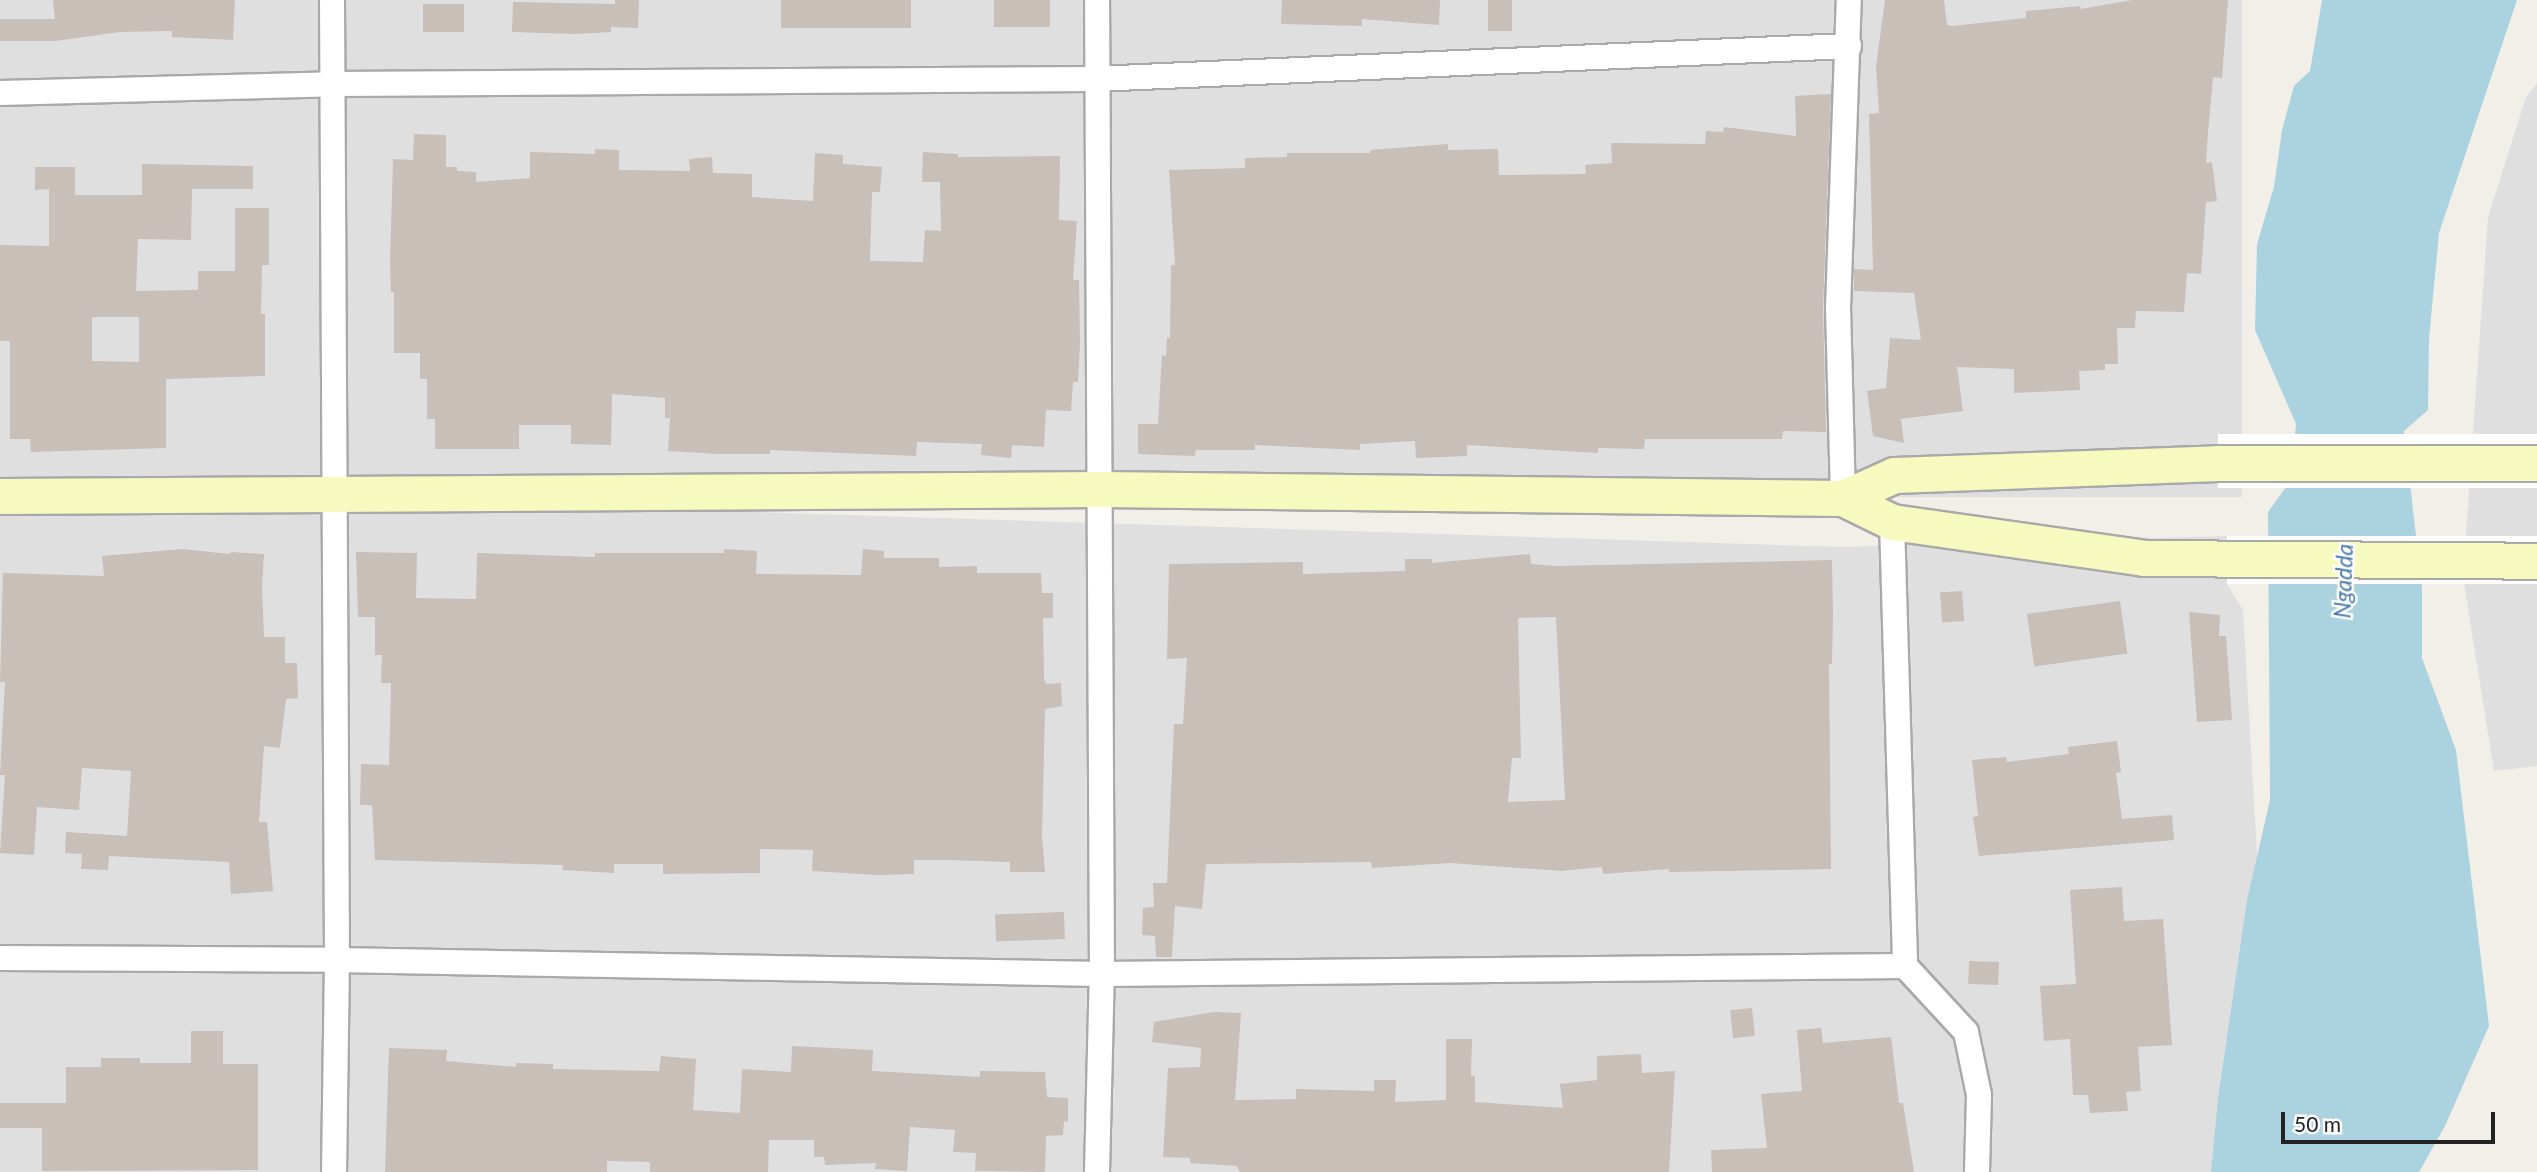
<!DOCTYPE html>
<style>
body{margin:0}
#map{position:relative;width:2537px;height:1172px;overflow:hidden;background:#f2efe9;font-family:Lato,sans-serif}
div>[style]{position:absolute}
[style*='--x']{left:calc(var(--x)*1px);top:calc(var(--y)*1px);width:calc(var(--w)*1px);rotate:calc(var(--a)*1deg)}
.residential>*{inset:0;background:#e0dfdf;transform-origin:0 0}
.water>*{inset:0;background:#aad3df}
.pier>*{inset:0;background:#fff;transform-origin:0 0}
.building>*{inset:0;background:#c7bfb8;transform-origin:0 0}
.roads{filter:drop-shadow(2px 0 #a9a9a9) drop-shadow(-2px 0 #a9a9a9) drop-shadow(0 2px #a9a9a9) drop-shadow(0 -2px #a9a9a9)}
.street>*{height:24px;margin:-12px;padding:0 12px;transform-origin:12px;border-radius:12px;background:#fff}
.secondary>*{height:35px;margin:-17.5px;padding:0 17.5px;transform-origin:17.5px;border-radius:17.5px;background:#f7fabf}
span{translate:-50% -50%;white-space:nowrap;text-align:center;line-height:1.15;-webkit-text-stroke:5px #fff;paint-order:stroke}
.water-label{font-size:23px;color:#4a7aab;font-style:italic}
.scale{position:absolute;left:2281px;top:1112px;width:214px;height:32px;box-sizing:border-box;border:4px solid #222;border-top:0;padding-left:9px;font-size:21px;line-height:24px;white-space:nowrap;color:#222;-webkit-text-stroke:5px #fff;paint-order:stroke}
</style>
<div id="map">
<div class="residential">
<div style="left:0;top:0;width:2242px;height:497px"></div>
<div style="clip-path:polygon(2537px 83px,2537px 766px,2494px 771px,2463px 577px,2488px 217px,2526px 97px)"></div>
<div style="clip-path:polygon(321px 498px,1843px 547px,2227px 536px,2227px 584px,2243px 610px,2259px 889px,2217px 1172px,0 1172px,0 499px)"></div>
</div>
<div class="water">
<div style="clip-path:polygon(2322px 0,2517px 0,2439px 233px,2429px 339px,2428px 410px,2404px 431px,2422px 588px,2422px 658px,2456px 750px,2489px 1026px,2445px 1126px,2419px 1172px,2211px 1172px,2218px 1099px,2247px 900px,2270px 800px,2268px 512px,2291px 480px,2296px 424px,2255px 330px,2257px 244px,2274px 187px,2282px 130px,2294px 86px,2310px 71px)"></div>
</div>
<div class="pier">
<div style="left:2537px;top:434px;width:54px;height:319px;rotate:90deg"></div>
<div style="left:2227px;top:536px;width:310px;height:48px"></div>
</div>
<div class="building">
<div style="clip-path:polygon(53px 0,235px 0,233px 40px,172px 37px,172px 31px,120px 32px,55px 41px,0 41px,0 19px,55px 19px)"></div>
<div style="clip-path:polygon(615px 0,639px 0,638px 28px,611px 27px,611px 32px,575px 34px,512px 32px,513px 2px,615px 4px)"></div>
<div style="left:781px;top:0;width:130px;height:28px"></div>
<div style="left:994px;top:0;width:56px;height:27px"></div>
<div style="clip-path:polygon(1282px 0,1440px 0,1439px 25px,1362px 19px,1362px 26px,1281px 24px)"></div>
<div style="left:1488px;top:0;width:24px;height:31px"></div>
<div style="clip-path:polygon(1885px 0,1944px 0,1947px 25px,1952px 26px,2026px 18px,2026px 11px,2080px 6px,2081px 9px,2132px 0,2228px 0,2222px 78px,2213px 77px,2208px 133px,2206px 163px,2212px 162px,2217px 201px,2206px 202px,2201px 274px,2187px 273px,2184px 312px,2136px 311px,2135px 328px,2117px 328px,2118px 364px,2105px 364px,2105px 370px,2079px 371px,2080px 390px,2014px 393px,2014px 369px,1957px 367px,1963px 411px,1901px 419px,1904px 443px,1873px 436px,1867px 391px,1886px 388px,1890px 338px,1921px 340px,1914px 293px,1854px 291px,1854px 269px,1873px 270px,1869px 114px,1879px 113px,1876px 66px)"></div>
<div style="left:423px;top:4px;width:41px;height:28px"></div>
<div style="clip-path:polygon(1831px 94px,1823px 308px,1826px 432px,1783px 431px,1782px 439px,1645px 439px,1644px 449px,1598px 448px,1598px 453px,1467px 445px,1467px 456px,1416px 458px,1415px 441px,1360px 444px,1360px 450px,1255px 445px,1255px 450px,1196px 450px,1195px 456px,1138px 454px,1138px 424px,1158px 424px,1162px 355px,1166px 356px,1167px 338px,1170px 338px,1171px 265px,1175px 265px,1169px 170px,1245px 168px,1245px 158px,1287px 157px,1287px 153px,1370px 153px,1370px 150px,1448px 144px,1448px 150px,1498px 149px,1499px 175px,1586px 174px,1585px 165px,1612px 163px,1611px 143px,1705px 144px,1706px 131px,1723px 132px,1724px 127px,1796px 136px,1795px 96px)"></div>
<div style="clip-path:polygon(414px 134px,446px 135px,446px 167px,457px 167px,457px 171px,476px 172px,476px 182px,530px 178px,530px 152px,595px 154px,595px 149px,619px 150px,619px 170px,690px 171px,689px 159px,712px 157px,713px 173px,752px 174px,752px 197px,813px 201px,815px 153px,843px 155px,843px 164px,882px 167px,880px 192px,872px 192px,870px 261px,923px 262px,925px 230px,941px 231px,940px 182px,922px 182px,923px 152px,958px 154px,958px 157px,1060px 156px,1059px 220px,1077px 221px,1073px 280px,1079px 280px,1080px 343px,1078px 382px,1073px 382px,1071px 411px,1046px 410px,1044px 447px,1012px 445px,1011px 458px,981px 455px,982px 444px,917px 442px,916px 456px,770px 450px,770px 454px,720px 454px,668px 451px,670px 418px,665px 418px,665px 398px,612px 394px,611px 445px,571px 444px,571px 425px,519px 425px,519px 449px,435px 449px,435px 419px,427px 419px,427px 379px,420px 379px,420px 353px,394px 353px,394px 292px,391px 292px,390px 263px,393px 159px,413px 160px)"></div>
<div style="clip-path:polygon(evenodd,142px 164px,253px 166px,253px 189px,192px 189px,191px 240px,138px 239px,136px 291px,198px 290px,198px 271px,235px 271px,235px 208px,269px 208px,269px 265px,262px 265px,261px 314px,265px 314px,265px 376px,166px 379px,166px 448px,31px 452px,30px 439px,10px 439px,10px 341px,0 341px,0 245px,49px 246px,49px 189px,35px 190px,35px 167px,75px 167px,75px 195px,142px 195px,142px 164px,92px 317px,139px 317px,139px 362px,92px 361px,92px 317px)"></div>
<div style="clip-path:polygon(182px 549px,230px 554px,231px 552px,264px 554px,262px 586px,264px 637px,285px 637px,285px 663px,297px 663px,298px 698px,286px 699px,280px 748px,264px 746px,259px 822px,267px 822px,273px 891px,231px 894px,229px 862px,109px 856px,108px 870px,81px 869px,82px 854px,65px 853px,66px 832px,127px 836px,131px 771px,82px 768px,79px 810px,37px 807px,34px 855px,0 853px,5px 775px,0 775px,5px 682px,0 682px,3px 573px,104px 576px,102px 556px)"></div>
<div style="clip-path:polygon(724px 549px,757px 551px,756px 574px,861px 575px,863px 549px,884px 551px,884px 558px,939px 558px,939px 567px,977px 566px,977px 573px,1041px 573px,1042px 593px,1053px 593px,1053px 618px,1043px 618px,1044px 680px,1046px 684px,1061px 683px,1062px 706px,1045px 709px,1042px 837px,1045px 872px,1010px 872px,1010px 862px,948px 860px,914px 860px,914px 874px,878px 875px,812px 871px,813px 850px,760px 849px,760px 873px,663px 874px,663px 864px,614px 864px,614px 873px,562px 870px,563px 865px,375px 860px,372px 805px,360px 805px,361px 764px,389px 765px,391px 683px,381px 683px,382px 655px,375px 655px,375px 617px,358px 617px,356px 552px,417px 553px,416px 598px,476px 599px,477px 553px,595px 557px,595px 553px,724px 553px)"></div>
<div style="clip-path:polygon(evenodd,1530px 554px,1531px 564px,1555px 566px,1832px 560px,1833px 614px,1832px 664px,1829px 664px,1831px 869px,1669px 872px,1669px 869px,1603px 874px,1602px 867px,1561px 871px,1450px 863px,1372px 868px,1371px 862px,1206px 864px,1202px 909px,1175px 906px,1172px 957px,1156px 957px,1155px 936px,1142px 935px,1143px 908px,1154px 907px,1153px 883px,1167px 883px,1174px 724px,1183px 724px,1187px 658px,1167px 659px,1169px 564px,1303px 562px,1303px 574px,1405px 571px,1405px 559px,1432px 559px,1432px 563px,1530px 554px,1556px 617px,1565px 800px,1508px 802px,1512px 758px,1521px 758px,1518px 618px,1556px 617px)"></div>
<div style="left:1962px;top:591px;width:30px;height:22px;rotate:86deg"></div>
<div style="left:2120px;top:601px;width:53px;height:94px;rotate:82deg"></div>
<div style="clip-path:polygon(2189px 612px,2220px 615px,2219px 636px,2226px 636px,2232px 720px,2197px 722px)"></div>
<div style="clip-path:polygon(2117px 741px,2121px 772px,2116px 773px,2122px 819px,2172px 815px,2174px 840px,1979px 856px,1973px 817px,1978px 816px,1972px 760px,2006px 757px,2007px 762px,2069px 754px,2068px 747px)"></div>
<div style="clip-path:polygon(2122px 887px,2124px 921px,2163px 919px,2172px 1045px,2138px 1047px,2141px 1091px,2126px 1092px,2128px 1111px,2090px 1113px,2088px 1095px,2073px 1095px,2070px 1039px,2044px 1041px,2040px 986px,2076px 984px,2070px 890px)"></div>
<div style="left:1064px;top:912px;width:27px;height:69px;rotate:88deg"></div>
<div style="left:1969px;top:961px;width:30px;height:23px;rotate:2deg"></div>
<div style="left:1752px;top:1008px;width:28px;height:22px;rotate:84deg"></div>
<div style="clip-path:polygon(1214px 1012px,1241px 1013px,1235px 1100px,1296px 1099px,1296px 1089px,1374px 1091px,1374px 1080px,1396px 1080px,1395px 1102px,1446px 1100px,1446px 1039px,1472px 1039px,1471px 1076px,1475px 1076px,1475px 1102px,1563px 1108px,1560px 1084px,1597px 1080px,1597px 1056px,1641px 1054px,1642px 1073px,1675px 1071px,1669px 1172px,1240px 1172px,1237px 1166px,1190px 1163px,1190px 1158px,1163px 1157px,1168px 1068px,1200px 1067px,1201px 1048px,1152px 1042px,1154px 1022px)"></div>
<div style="clip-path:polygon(1821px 1028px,1823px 1043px,1891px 1037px,1899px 1103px,1903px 1103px,1914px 1172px,1712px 1172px,1711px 1150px,1767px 1148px,1761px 1094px,1802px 1091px,1797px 1030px)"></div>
<div style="clip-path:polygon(191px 1031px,223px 1031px,223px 1064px,258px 1064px,258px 1170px,42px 1171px,42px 1128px,0 1128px,0 1103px,66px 1103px,66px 1067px,101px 1067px,101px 1058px,140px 1058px,140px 1063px,191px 1063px)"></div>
<div style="clip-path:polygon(792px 1046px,873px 1050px,872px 1071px,980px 1077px,980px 1071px,1045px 1072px,1047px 1097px,1068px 1098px,1068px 1122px,1064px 1121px,1063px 1135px,1046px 1136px,1045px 1172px,975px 1171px,976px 1153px,953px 1152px,955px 1130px,910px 1127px,907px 1171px,875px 1169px,876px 1163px,825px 1165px,824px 1157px,814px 1157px,814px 1140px,769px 1140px,768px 1172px,650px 1172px,650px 1162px,607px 1161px,607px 1172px,385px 1172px,389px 1048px,447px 1050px,446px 1061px,516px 1067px,516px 1063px,553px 1064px,553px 1069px,659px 1071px,661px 1056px,696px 1059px,693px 1110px,740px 1113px,742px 1069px,791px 1072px)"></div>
</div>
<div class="roads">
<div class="street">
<div style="--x:332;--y:0;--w:960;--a:89.7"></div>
<div style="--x:337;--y:960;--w:212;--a:90.8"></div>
<div style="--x:0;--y:93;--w:333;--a:-1.5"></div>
<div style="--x:333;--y:84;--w:762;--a:-0.38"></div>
<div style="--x:1095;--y:79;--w:755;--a:-2.51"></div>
<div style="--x:1843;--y:498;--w:189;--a:-91.5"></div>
<div style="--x:1838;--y:309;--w:309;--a:-88"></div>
<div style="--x:1892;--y:522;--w:444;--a:88.3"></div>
<div style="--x:1905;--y:966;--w:90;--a:47.3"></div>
<div style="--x:1966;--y:1032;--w:64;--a:78.3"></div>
<div style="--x:1979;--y:1095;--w:77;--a:91.5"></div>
<div style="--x:0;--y:958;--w:337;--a:0.3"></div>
<div style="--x:337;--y:960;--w:765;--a:1.05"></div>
<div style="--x:1102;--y:974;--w:803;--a:-0.57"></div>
<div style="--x:1097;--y:1172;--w:198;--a:-88.6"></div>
<div style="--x:1102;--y:974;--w:974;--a:-90.29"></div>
</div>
<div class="secondary">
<div style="--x:0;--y:496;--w:1102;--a:-0.36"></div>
<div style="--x:1102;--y:489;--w:741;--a:0.7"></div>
<div style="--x:1843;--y:498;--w:56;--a:-24.3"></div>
<div style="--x:1894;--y:475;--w:324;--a:-2.1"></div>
<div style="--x:2218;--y:463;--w:319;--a:0"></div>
<div style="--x:1843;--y:498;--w:55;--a:26.1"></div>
<div style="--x:1892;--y:522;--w:255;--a:8.1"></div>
<div style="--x:2144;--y:558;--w:393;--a:0.4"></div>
</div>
</div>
<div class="water-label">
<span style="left:2343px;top:581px;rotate:-88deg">Ngadda</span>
</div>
<div class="scale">50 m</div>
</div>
